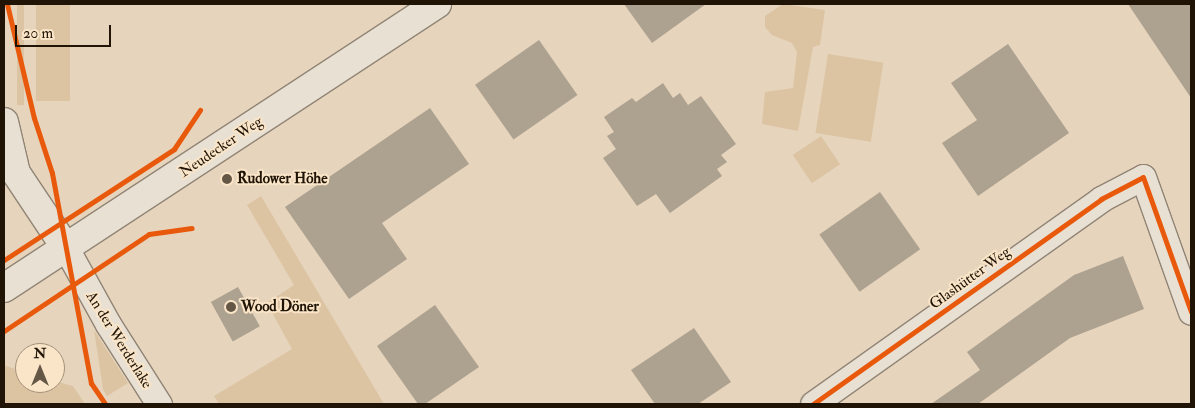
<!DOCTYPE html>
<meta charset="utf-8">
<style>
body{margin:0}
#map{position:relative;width:1195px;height:408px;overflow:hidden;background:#e6d4bc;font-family:"IM FELL Double Pica",serif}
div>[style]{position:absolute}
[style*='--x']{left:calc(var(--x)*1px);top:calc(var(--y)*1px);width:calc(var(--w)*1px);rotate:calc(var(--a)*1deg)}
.green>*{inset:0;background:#dcc4a3;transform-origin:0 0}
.building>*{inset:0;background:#ada190;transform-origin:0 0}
.roads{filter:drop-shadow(1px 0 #908475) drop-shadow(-1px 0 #908475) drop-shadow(0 1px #908475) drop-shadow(0 -1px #908475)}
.minor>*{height:25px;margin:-12.5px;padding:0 12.5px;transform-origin:12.5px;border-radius:12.5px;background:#e9e0d4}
.tertiary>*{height:28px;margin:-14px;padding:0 14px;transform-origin:14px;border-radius:14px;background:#e9e0d4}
.cycleway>*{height:5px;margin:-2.5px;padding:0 2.5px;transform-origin:2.5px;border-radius:2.5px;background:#e8590c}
.dots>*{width:14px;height:14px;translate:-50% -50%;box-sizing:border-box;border:2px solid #fae5c8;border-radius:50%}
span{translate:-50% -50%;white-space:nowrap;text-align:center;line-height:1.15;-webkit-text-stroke:4px #fae5c8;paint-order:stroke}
.street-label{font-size:15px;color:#1f1406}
.poi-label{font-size:15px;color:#1f1406;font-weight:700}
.left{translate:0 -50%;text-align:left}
.frame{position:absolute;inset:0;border:5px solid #1f1406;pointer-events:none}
.north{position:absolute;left:15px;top:343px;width:50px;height:50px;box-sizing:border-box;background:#fae5c8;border:1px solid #a2917a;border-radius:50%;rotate:0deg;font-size:14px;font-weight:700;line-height:20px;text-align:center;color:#1f1406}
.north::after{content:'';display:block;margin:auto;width:18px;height:22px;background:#655746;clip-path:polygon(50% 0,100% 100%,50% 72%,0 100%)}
.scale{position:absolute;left:15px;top:25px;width:96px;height:22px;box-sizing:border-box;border:2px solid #1f1406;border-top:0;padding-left:6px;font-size:15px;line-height:18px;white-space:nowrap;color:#1f1406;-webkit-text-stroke:4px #fae5c8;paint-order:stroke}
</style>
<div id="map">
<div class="green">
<div style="left:17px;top:4px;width:7px;height:101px"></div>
<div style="left:36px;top:4px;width:34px;height:97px"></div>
<div style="clip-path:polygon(783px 4px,825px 10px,820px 45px,813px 47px,798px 131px,762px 124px,765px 92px,793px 88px,797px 52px,792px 43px,772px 35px,765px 27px,765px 16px)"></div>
<div style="left:828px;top:54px;width:56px;height:80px;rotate:9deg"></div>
<div style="left:821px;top:136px;width:34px;height:34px;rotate:56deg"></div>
<div style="clip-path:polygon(261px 196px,384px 404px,219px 404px,214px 396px,292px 349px,267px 303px,294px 285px,247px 205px)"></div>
<div style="clip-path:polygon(94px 330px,128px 383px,107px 396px,103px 389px)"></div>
<div style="clip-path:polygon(6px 366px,25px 372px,25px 383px,55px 381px,73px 386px,85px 404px,4px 404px,4px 368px)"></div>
</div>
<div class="building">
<div style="clip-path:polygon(624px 4px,706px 4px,652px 43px)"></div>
<div style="clip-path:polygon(1128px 4px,1191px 4px,1191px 98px)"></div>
<div style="left:539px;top:40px;width:67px;height:78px;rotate:55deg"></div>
<div style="clip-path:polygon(1008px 44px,1069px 133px,978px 196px,942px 143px,977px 120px,951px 83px)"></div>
<div style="clip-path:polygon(663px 83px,673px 98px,680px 93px,688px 105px,701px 96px,736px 144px,721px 155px,727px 162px,717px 169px,722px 176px,670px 213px,656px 194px,637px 206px,603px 158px,616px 149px,607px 136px,614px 132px,604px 117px,632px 98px,636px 102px)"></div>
<div style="clip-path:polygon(430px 108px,469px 164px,382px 223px,407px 259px,349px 299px,285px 207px)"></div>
<div style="left:880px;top:192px;width:70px;height:74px;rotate:55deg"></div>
<div style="clip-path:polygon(1123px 256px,1144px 309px,1070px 338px,978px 404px,931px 404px,980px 370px,967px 352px,1074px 275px)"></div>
<div style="left:238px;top:287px;width:45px;height:31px;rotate:61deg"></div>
<div style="clip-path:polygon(435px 305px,479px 367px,425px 404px,418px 404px,377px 346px)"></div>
<div style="clip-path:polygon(694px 328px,731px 382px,698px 404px,655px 404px,631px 370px)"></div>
</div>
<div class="roads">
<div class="minor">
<div style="--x:66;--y:248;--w:87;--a:61.1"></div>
<div style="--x:108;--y:324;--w:95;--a:57.5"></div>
<div style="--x:813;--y:404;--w:354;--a:-35.4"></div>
<div style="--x:1101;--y:199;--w:47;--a:-27.6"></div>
<div style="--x:1143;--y:177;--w:143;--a:70.4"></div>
</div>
<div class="tertiary">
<div style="--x:4;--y:122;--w:52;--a:76.8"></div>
<div style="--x:16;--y:173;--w:90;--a:56.3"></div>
<div style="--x:4;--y:288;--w:518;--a:-33.26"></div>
</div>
</div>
<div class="cycleway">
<div style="--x:7;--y:4;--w:117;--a:76.7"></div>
<div style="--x:34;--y:118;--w:58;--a:71.9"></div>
<div style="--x:52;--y:173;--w:214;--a:79.5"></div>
<div style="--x:91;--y:383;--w:25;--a:56"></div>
<div style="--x:4;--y:260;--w:203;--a:-33.1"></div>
<div style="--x:174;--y:149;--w:47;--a:-56.3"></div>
<div style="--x:4;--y:331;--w:174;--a:-33.8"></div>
<div style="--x:149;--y:234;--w:43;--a:-7.9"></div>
<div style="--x:813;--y:404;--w:354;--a:-35.4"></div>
<div style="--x:1101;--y:199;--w:47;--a:-27.6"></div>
<div style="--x:1143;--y:177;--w:143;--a:70.4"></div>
</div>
<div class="dots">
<div style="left:227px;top:179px;background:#655746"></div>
<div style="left:231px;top:307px;background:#655746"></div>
</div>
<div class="street-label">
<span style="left:221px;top:147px;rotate:-34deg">Neudecker Weg</span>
<span style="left:970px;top:278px;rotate:-36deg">Glashütter Weg</span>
<span style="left:119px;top:340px;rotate:58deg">An der Werderlake</span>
</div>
<div class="poi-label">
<span class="left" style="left:237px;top:179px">Rudower Höhe</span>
<span class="left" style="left:241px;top:307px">Wood Döner</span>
</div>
<div class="frame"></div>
<div class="north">N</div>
<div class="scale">20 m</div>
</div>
